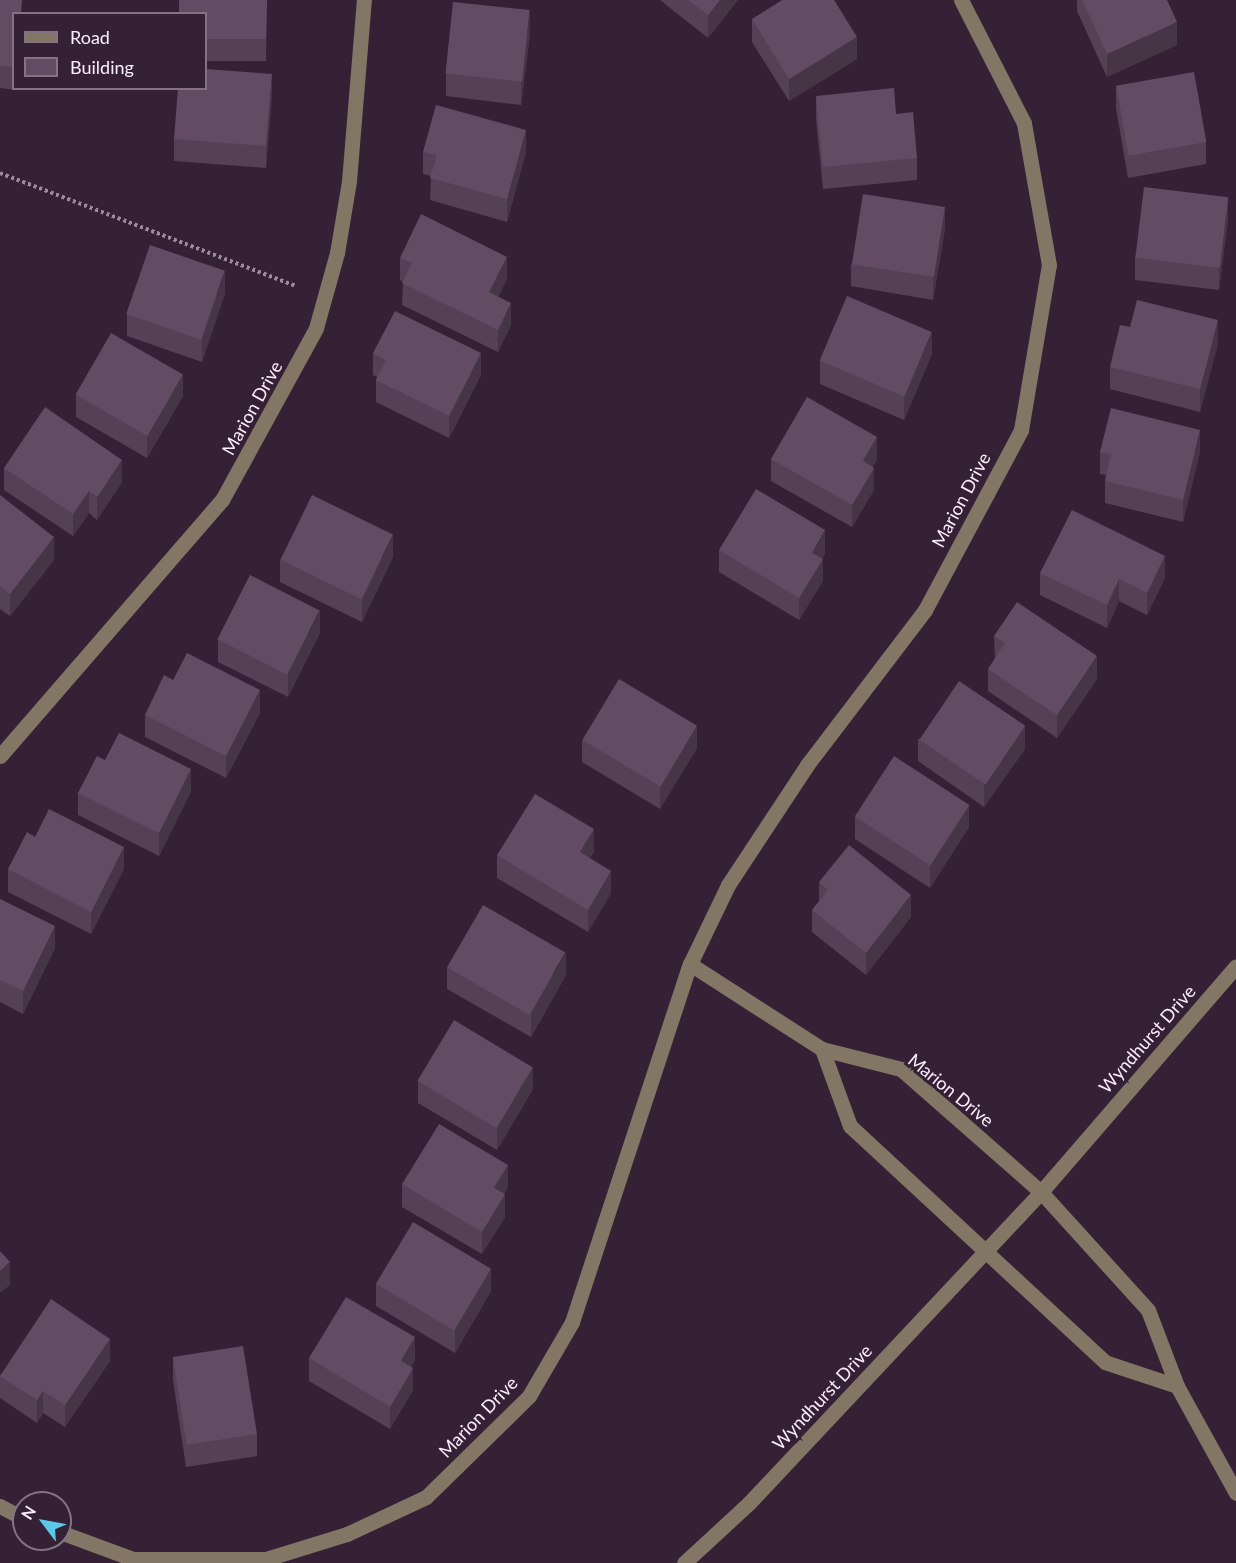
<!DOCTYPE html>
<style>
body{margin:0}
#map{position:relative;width:1236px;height:1563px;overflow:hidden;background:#342136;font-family:Lato,sans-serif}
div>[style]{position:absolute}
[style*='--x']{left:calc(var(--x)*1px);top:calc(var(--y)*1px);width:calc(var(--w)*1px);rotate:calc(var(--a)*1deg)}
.path>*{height:4px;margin-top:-2px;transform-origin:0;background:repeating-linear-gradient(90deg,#9b8b9c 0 3px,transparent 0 6px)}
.minor>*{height:15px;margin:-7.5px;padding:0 7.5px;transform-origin:7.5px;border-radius:7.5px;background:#827664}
.wall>*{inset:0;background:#544156}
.shaded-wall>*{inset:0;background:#453546}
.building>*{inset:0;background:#624c64;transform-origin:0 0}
span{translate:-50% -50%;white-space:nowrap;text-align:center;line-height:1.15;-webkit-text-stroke:6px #342136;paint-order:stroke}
.street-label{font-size:18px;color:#fbeefc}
.legend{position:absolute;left:12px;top:12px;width:195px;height:78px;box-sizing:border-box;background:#342136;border:2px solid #847385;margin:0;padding:8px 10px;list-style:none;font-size:18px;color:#fbeefc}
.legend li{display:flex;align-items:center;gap:12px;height:30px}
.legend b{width:30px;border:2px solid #847385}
.north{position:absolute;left:12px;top:1491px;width:60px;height:60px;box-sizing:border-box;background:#342136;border:2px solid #847385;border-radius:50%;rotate:302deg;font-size:16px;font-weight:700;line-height:24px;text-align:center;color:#fbeefc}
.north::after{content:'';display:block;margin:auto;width:21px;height:27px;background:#5ac8e6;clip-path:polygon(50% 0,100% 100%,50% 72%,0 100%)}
</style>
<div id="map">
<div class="path">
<div style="--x:0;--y:173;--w:317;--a:20.9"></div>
</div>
<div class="minor">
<div style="--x:0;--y:756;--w:339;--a:-49.1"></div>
<div style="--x:222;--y:500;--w:196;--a:-61.3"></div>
<div style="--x:316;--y:328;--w:78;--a:-74.4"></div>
<div style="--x:337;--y:253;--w:73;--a:-80.5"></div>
<div style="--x:349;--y:181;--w:182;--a:-85.3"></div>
<div style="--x:690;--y:964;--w:157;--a:32.8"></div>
<div style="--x:822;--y:1049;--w:81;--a:14.2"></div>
<div style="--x:901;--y:1069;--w:186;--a:41.3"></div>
<div style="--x:1041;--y:1192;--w:159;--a:47.8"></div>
<div style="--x:1148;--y:1310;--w:81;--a:69.1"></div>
<div style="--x:1177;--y:1386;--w:76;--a:-161.6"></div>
<div style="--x:1105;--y:1362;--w:347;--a:-137.2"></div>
<div style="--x:850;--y:1126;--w:82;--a:-110"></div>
<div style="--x:1177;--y:1386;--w:122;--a:61.1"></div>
<div style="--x:0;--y:1506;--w:27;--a:28"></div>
<div style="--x:60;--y:1532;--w:78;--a:20.3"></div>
<div style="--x:133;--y:1559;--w:133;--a:0"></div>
<div style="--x:266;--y:1559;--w:85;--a:-17.2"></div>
<div style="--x:347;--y:1534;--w:87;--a:-25.1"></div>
<div style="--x:426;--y:1497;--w:144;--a:-44.4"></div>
<div style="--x:529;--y:1396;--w:86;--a:-59.8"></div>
<div style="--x:572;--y:1322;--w:377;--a:-71.8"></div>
<div style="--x:690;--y:964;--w:88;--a:-64.3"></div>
<div style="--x:728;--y:885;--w:144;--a:-56.6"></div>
<div style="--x:807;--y:765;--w:195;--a:-52.7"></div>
<div style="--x:925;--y:610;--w:204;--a:-61.9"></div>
<div style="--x:1021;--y:430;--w:167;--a:-80.4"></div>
<div style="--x:1049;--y:265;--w:144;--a:-100"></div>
<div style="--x:1024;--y:123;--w:138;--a:-117.1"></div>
<div style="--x:684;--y:1563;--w:88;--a:-42.7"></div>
<div style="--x:749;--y:1503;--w:427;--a:-46.8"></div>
<div style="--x:1041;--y:1192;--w:298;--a:-49.2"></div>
</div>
<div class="wall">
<div style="clip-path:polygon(0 0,22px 14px,14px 14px,14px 88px,16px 88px,16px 90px,0 88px)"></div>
<div style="clip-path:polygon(267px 0,266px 61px,206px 61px,206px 14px)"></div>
<div style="clip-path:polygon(660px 0,738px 0,708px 38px)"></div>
<div style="clip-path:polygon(1077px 0,1167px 0,1177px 45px,1107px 77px,1077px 11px)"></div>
<div style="clip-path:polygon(752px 19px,857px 59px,789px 101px,752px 42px)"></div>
<div style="clip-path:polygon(530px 33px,521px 105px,446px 96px,446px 74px)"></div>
<div style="clip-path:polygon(1116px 86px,1206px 142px,1206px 164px,1128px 178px,1116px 108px)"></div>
<div style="clip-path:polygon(272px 96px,266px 168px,174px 161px,174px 139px)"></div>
<div style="clip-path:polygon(816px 96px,896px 114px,917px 158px,917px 180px,823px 189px,816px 118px)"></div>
<div style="clip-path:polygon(423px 152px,526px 152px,507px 222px,430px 200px,431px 176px,423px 174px)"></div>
<div style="clip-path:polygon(1228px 220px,1219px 290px,1135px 280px,1135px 257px)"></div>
<div style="clip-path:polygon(945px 229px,933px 300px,851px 286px,851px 264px)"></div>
<div style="clip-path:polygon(400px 258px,507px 279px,498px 297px,511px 325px,498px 352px,402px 305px,403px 282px,400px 280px)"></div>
<div style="clip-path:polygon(225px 293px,202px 362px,127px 336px,127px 314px)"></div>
<div style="clip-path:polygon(1130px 327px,1218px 343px,1200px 412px,1110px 389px,1110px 367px)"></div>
<div style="clip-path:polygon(373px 353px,481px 375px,449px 438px,376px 402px,376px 380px,377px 377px,373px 375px)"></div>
<div style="clip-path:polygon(932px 354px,904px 420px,820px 384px,820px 361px)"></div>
<div style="clip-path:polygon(76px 395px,183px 396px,147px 458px,76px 417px)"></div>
<div style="clip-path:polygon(1100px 452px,1200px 452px,1183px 522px,1105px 503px,1105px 481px,1106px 475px,1100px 474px)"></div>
<div style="clip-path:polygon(771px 459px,877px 459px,873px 467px,874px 490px,852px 527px,771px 481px)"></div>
<div style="clip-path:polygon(4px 468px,122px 482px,97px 520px,89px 513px,73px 536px,4px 490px)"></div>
<div style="clip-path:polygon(0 495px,54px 560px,10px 616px,0 609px)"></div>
<div style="clip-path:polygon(719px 550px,825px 553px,822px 559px,823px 581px,799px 620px,719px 572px)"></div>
<div style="clip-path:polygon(393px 557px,362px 622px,280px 582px,280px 560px)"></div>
<div style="clip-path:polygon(1040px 573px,1165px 578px,1147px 615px,1119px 601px,1107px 628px,1040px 595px)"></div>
<div style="clip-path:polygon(320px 633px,288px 697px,218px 662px,218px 639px)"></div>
<div style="clip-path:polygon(994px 636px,1097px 679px,1057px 738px,988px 691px,988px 669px,995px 659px)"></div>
<div style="clip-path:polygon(173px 680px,260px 713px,226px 778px,145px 737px,145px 715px)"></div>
<div style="clip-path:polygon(918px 739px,1025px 749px,984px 807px,918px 761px)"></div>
<div style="clip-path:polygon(582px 740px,697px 748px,660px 809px,582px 762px)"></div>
<div style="clip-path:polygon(105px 760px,191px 791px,159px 856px,78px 815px,78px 793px)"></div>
<div style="clip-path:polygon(855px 816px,969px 827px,930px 888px,855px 839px)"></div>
<div style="clip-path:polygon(35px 837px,124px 869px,91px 934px,8px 892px,8px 869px)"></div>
<div style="clip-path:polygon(594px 852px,590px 858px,611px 893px,588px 932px,497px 878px,497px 855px)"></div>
<div style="clip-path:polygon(819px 882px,911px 917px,866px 975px,812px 932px,812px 910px,819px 901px)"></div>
<div style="clip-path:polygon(0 899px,55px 948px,23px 1014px,0 1002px)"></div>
<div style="clip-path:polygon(447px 967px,566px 975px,531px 1037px,447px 989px)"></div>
<div style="clip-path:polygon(418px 1081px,533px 1089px,497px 1150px,418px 1103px)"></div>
<div style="clip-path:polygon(402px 1184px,508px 1187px,504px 1194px,505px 1217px,482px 1254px,402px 1207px)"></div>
<div style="clip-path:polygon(376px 1284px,491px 1291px,455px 1353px,376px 1306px)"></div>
<div style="clip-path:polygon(173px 1357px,257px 1434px,257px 1456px,186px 1467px,173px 1380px)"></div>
<div style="clip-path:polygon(309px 1358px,415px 1360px,411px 1367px,413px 1390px,390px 1429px,309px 1381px)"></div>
<div style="clip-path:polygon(110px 1361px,65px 1427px,43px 1413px,37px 1423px,0 1398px,0 1375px)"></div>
</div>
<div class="shaded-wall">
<div style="clip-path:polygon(720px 0,738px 0,708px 38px,708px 15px)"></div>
<div style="clip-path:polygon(530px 10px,530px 33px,521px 105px,521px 82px)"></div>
<div style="clip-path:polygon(1177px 22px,1177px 45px,1107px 77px,1107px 54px)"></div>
<div style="clip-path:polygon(857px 37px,857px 59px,789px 101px,789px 79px)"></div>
<div style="clip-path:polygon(272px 74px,272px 96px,266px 168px,266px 146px)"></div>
<div style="clip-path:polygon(526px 130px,526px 152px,507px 222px,507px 199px)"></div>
<div style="clip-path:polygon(1228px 198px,1228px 220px,1219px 290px,1219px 268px)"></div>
<div style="clip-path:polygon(945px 207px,945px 229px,933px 300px,933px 277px)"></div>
<div style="clip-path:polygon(507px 257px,507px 279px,489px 314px,489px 292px)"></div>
<div style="clip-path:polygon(225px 271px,225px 293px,202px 362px,202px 339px)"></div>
<div style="clip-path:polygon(511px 303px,511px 325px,498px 352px,498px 330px)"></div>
<div style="clip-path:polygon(1218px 320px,1218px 343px,1200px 412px,1200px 389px)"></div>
<div style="clip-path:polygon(932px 332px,932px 354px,904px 420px,904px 397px)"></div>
<div style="clip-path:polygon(481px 353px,481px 375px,449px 438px,449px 416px)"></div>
<div style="clip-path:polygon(183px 374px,183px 396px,147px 458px,147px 436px)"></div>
<div style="clip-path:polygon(1200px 430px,1200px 452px,1183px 522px,1183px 500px)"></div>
<div style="clip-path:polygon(877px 437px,877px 459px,863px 484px,863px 461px)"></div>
<div style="clip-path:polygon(122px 460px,122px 482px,97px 520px,97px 497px)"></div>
<div style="clip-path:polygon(874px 468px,874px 490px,852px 527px,852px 505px)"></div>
<div style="clip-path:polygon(89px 491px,89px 513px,73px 536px,73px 514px)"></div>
<div style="clip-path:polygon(825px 530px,825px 553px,812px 575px,812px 553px)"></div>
<div style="clip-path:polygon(393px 535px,393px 557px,362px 622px,362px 600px)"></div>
<div style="clip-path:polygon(54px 537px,54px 560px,10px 616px,10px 594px)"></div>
<div style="clip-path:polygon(1165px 556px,1165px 578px,1147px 615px,1147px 593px)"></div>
<div style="clip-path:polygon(823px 559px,823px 581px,799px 620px,799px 598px)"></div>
<div style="clip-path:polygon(1119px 579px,1119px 601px,1107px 628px,1107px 605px)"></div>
<div style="clip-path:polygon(320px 610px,320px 633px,288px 697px,288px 674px)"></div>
<div style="clip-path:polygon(1097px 656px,1097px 679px,1057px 738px,1057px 715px)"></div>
<div style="clip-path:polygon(260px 690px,260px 713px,226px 778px,226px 756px)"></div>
<div style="clip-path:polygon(697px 726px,697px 748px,660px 809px,660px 787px)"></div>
<div style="clip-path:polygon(1025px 726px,1025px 749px,984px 807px,984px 785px)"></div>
<div style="clip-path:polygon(191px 769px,191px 791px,159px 856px,159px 833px)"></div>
<div style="clip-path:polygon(969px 805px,969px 827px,930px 888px,930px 865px)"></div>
<div style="clip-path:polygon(594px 829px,594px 852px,580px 874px,580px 852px)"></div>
<div style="clip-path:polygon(124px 847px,124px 869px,91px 934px,91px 912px)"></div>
<div style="clip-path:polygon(611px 871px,611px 893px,588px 932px,588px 910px)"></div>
<div style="clip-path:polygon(911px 895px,911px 917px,866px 975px,866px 953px)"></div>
<div style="clip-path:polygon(55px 926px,55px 948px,23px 1014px,23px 991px)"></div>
<div style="clip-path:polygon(566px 952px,566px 975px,531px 1037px,531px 1014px)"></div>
<div style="clip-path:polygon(533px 1067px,533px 1089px,497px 1150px,497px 1128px)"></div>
<div style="clip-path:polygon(508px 1165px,508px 1187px,494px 1210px,494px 1188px)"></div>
<div style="clip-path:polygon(505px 1194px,505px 1217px,482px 1254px,482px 1232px)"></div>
<div style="clip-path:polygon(10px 1262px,10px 1285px,0 1293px,0 1271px)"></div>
<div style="clip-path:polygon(491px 1268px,491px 1291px,455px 1353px,455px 1330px)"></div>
<div style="clip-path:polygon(415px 1337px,415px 1360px,401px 1383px,401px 1361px)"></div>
<div style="clip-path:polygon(110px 1339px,110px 1361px,65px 1427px,65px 1405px)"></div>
<div style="clip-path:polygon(413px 1368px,413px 1390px,390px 1429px,390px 1407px)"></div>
<div style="clip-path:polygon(43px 1391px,43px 1413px,37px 1423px,37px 1400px)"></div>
</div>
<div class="building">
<div style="clip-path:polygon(0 0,22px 0,21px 14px,14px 14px,14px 67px,0 66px)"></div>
<div style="clip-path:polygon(179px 0,267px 0,266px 39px,206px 39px,206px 14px,179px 14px)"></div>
<div style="clip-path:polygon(688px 0,720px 0,708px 15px)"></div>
<div style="clip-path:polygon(782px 0,834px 0,857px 37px,789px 79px,752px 19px)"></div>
<div style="clip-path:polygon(1082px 0,1167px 0,1177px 22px,1107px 54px)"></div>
<div style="left:453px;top:2px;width:77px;height:72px;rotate:6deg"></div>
<div style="clip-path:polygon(206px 69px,272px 74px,266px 146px,174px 139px,178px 88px,206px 88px)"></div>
<div style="left:1194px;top:72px;width:71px;height:79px;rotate:80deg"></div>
<div style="clip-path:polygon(894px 88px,896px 114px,913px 112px,917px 158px,823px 167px,816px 96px)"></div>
<div style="clip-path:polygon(436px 105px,526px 130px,507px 199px,430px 178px,437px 155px,423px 152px)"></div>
<div style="left:1144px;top:187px;width:85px;height:71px;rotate:7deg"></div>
<div style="left:863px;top:194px;width:83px;height:71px;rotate:9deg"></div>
<div style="clip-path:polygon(421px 214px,507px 257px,489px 292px,511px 303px,498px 330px,402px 283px,412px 263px,400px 258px)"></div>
<div style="left:150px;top:245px;width:79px;height:73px;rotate:19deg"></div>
<div style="left:847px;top:296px;width:92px;height:70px;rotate:23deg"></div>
<div style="clip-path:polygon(1137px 300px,1218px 320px,1200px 389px,1110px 367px,1120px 325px,1130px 327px)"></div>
<div style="clip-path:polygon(395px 311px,481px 353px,449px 416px,376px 380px,386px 360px,373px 353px)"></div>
<div style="left:111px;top:333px;width:83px;height:71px;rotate:30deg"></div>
<div style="clip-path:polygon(807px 397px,877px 437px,863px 461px,874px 468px,852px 505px,771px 459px)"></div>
<div style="clip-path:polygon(45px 407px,122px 460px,97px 497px,89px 491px,73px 514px,4px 468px)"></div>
<div style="clip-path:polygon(1111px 408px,1200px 430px,1183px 500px,1105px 481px,1111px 454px,1100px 452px)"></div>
<div style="clip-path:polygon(756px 489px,825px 530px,812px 553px,823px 559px,799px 598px,719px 550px)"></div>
<div style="clip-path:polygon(0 495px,54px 537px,10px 594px,0 586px)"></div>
<div style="left:312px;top:495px;width:90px;height:72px;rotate:26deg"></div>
<div style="clip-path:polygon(1072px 510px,1165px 556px,1147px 593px,1119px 579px,1107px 605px,1040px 573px)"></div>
<div style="left:250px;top:575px;width:78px;height:72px;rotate:27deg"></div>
<div style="clip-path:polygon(1017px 602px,1097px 656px,1057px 715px,988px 669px,1005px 643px,994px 636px)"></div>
<div style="clip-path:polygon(187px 653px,260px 690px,226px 756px,145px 715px,164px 675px,173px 680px)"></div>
<div style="left:619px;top:679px;width:91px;height:71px;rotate:31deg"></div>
<div style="left:959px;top:681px;width:80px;height:71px;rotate:34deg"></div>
<div style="clip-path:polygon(119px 733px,191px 769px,159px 833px,78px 793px,97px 756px,105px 760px)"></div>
<div style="left:894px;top:756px;width:90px;height:72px;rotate:33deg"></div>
<div style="clip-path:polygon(535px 794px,594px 829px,580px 852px,611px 871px,588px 910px,497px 855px)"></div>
<div style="clip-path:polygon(49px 809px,124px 847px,91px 912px,8px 869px,27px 832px,35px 837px)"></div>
<div style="clip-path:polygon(849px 845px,911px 895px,866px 953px,812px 910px,828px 890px,819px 882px)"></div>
<div style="clip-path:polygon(0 899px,55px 926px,23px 991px,0 980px)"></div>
<div style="left:483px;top:905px;width:95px;height:72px;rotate:30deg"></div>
<div style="left:454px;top:1020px;width:92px;height:71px;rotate:31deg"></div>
<div style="clip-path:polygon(439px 1124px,508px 1165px,494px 1188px,505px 1194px,482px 1232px,402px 1184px)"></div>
<div style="left:413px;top:1222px;width:91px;height:72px;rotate:31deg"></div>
<div style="clip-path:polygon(0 1251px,10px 1262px,0 1271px)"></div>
<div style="clip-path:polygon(346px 1297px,415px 1337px,401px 1361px,413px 1368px,390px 1407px,309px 1358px)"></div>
<div style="clip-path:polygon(51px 1299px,110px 1339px,65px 1405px,43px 1391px,37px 1400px,0 1376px)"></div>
<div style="left:243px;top:1346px;width:89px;height:71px;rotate:81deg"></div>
</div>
<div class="street-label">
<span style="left:252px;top:408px;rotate:-61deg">Marion Drive</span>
<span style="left:961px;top:500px;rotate:-62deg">Marion Drive</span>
<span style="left:1147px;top:1039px;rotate:-49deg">Wyndhurst Drive</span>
<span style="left:951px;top:1090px;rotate:39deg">Marion Drive</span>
<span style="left:822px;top:1397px;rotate:-47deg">Wyndhurst Drive</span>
<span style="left:478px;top:1417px;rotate:-46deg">Marion Drive</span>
</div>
<ul class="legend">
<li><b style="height:8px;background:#827664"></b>Road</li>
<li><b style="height:16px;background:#624c64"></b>Building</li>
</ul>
<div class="north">N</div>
</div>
